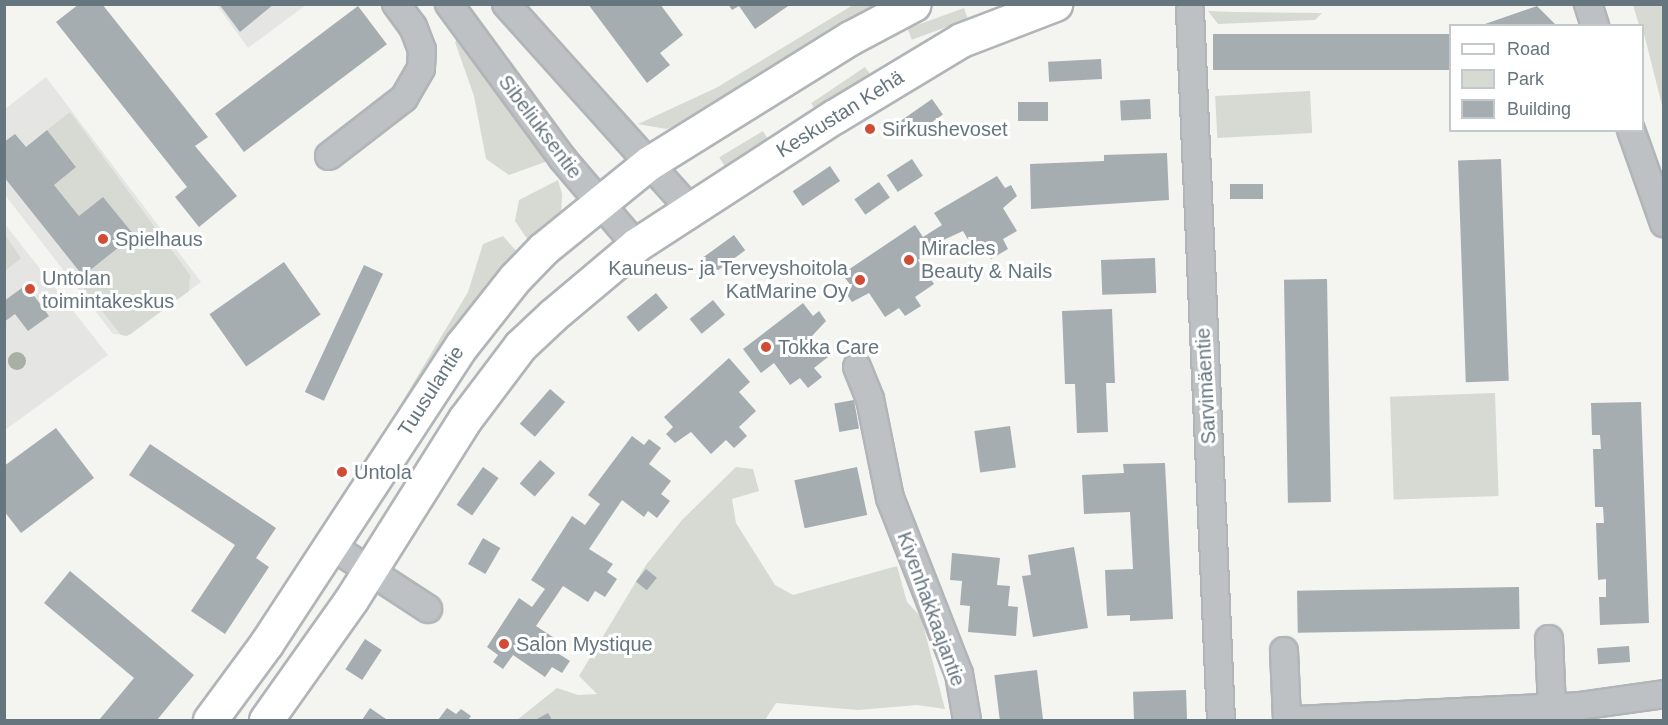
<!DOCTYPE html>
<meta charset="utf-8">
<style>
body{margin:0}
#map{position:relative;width:1668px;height:725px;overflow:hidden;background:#f4f4f1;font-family:Arial,sans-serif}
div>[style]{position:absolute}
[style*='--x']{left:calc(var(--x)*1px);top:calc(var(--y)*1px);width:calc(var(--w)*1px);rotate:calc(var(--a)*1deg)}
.built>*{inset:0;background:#e5e5e4}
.green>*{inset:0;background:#d6dad2;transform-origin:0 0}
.building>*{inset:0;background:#a5adb1;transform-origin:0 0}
.roads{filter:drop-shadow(2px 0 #b1b5b8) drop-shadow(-2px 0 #b1b5b8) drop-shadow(0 2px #b1b5b8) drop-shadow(0 -2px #b1b5b8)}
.minor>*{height:26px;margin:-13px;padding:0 13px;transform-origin:13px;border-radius:13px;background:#bdc1c4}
.major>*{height:33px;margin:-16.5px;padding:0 16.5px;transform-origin:16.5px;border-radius:16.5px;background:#fff}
.trees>*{width:18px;height:18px;margin:-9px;border-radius:50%;background:#a8afa3}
.dots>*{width:16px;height:16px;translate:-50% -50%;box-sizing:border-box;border:3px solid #fff;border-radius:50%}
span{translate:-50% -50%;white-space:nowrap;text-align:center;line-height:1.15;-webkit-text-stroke:6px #fff;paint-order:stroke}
.street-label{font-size:20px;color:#66767f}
.poi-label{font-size:20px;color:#66767f}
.left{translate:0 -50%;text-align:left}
.right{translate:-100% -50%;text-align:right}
.frame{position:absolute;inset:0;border:6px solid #66767f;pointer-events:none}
.legend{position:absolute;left:1449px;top:24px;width:195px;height:108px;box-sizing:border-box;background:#fff;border:2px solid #c2c8cc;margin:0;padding:8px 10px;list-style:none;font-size:18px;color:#66767f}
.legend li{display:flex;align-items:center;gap:12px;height:30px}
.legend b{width:30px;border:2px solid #c2c8cc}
</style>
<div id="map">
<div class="built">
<div style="clip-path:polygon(217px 5px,306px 5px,248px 48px)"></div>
<div style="clip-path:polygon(46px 77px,201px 282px,130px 335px,113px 334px,5px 195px,5px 109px)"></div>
<div style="clip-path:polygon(4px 223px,108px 355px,5px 430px,4px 430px)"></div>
</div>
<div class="green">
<div style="clip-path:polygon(853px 5px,880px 5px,689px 122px,666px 129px,638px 124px,716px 88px)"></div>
<div style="clip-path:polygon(1633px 5px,1663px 5px,1663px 109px,1642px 26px,1639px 25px)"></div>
<div style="left:964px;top:8px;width:12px;height:60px;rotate:70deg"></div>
<div style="clip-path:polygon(1208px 11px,1234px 12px,1322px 13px,1315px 20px,1218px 24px)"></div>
<div style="clip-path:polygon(458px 39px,533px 136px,548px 161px,509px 175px,486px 159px,474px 96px,455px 42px)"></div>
<div style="left:865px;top:67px;width:11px;height:65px;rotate:56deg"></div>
<div style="left:1310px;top:91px;width:42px;height:95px;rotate:87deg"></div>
<div style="clip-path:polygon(70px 112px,190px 275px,189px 291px,127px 336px,121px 335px,78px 281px,133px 235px,103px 197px,79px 216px,54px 185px,76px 166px,47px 130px)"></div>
<div style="left:763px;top:131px;width:12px;height:51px;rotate:59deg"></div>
<div style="clip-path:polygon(558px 180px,562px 194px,561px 216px,532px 246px,515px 221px,519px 200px)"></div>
<div style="clip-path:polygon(5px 235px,21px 258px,5px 271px)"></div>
<div style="clip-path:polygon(503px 236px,519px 254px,390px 422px,468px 292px,483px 244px)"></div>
<div style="left:1495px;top:393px;width:103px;height:105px;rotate:88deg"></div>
<div style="clip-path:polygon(736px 467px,753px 469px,759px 491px,732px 499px,736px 523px,775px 585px,793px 595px,897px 566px,907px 602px,921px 617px,945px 709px,917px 705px,858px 710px,776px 703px,765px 720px,517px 720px,557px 688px,578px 695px,597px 694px,579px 676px,646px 565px,682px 520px)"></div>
</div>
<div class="building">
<div style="clip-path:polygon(79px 4px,102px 4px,208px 137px,195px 146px,237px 196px,199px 227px,175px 197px,187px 187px,56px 22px)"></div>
<div style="clip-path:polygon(219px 4px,274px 4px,240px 32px)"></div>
<div style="clip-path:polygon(588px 4px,660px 4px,683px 35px,660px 53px,670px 65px,647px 83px)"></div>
<div style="clip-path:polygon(728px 4px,791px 4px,755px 29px,739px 6px,732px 10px)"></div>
<div style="left:358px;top:6px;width:48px;height:179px;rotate:53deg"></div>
<div style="clip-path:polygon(1537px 6px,1557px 26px,1482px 26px,1482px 25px)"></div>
<div style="left:1450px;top:34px;width:36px;height:237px;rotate:90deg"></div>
<div style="left:1101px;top:59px;width:20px;height:53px;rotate:87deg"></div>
<div style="left:932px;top:99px;width:19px;height:38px;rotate:55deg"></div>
<div style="left:1150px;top:99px;width:20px;height:30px;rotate:87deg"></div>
<div style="left:1048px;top:102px;width:19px;height:30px;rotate:90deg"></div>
<div style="clip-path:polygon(47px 130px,76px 167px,54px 185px,79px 216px,103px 197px,134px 235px,83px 276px,4px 177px,4px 142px,15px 134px,26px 147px)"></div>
<div style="clip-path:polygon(1167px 153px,1169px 200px,1031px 209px,1030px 164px,1104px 161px,1104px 155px)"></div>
<div style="left:912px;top:159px;width:20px;height:30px;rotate:57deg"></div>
<div style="left:1501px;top:159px;width:222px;height:43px;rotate:88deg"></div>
<div style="left:830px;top:166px;width:18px;height:45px;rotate:56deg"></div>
<div style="clip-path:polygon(997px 176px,1005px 188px,1011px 185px,1017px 196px,1003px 208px,1017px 231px,1003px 239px,1008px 249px,991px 259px,985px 250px,977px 255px,963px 231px,939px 242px,918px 260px,934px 284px,915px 297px,921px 306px,905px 316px,899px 308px,885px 317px,869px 293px,852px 302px,845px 292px,852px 287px,842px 274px,915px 225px,923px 237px,942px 225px,934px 213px)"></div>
<div style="left:879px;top:182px;width:19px;height:30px;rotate:55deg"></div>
<div style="left:1263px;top:184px;width:15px;height:33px;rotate:90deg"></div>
<div style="left:734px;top:235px;width:19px;height:43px;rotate:54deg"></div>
<div style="left:1155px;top:258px;width:35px;height:54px;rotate:88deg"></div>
<div style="left:284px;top:262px;width:64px;height:91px;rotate:55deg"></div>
<div style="left:364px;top:265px;width:21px;height:140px;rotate:25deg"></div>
<div style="left:1327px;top:279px;width:223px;height:43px;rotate:89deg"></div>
<div style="clip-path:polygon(26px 285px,49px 316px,28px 331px,15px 314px,4px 322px,4px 301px)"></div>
<div style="left:656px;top:293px;width:19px;height:38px;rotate:51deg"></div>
<div style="left:713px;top:300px;width:19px;height:30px;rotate:51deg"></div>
<div style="clip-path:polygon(803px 303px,813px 316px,819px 311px,826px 321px,812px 336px,828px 357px,814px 368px,822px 377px,808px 388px,800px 378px,790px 385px,774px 363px,761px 373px,743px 349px)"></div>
<div style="clip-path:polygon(1112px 309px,1115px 383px,1106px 383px,1108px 432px,1077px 433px,1075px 384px,1065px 384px,1062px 311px)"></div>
<div style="clip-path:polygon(729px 358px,750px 382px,739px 392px,756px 411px,739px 427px,747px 436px,734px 448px,726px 440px,711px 454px,691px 432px,675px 443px,666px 434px,673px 427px,664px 417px)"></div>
<div style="left:550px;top:389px;width:20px;height:46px;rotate:41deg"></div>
<div style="left:854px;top:400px;width:29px;height:20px;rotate:80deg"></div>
<div style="clip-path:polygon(1641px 402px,1649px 623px,1600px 625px,1599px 597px,1606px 597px,1606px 579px,1598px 580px,1596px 523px,1604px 523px,1603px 507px,1595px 507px,1593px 449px,1601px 449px,1600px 435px,1592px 435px,1591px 403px)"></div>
<div style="left:1010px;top:426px;width:42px;height:36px;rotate:82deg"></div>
<div style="clip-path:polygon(56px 428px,94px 478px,21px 533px,4px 511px,4px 466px)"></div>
<div style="clip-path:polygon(632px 436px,644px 445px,649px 439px,661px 448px,649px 464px,671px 481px,661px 494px,670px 501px,657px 518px,648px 511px,644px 517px,622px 500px,589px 549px,613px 564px,607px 572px,617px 579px,605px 597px,595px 591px,588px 602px,563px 586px,536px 626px,565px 645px,559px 654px,570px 661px,562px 673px,552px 667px,545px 677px,513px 655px,503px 669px,493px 662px,498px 655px,487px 647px,519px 598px,532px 607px,545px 589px,531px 580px,572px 516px,585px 525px,600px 504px,588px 495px)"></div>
<div style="clip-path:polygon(150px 444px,276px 528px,256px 558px,269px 567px,225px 634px,191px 611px,235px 545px,129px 475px)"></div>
<div style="left:540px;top:460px;width:20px;height:31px;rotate:41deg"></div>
<div style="clip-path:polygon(1165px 463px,1173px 619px,1130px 621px,1130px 615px,1107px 616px,1105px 570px,1133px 569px,1130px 512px,1084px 514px,1082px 475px,1124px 473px,1123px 464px)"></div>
<div style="left:483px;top:467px;width:19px;height:46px;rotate:35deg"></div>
<div style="left:857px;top:467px;width:49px;height:64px;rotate:78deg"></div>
<div style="left:483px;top:538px;width:20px;height:30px;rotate:30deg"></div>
<div style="clip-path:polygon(1074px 547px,1088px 628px,1033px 637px,1022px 576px,1031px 575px,1028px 555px)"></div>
<div style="clip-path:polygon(952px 553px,1000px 558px,997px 585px,1010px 586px,1008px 606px,1018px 607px,1016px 636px,968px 632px,970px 606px,960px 605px,962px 581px,950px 580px)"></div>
<div style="left:646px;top:569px;width:14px;height:16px;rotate:39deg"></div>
<div style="clip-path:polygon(70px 571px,194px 675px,157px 720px,99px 720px,134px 678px,44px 603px)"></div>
<div style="left:1519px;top:587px;width:42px;height:222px;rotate:89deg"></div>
<div style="left:365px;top:639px;width:20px;height:36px;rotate:33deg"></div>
<div style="left:1629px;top:646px;width:16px;height:32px;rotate:86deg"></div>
<div style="left:1037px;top:670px;width:50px;height:43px;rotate:83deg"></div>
<div style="left:1186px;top:690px;width:30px;height:53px;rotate:88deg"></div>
<div style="clip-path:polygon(370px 708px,386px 719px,385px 720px,362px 720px)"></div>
<div style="clip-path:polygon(447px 708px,456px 714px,461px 709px,471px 716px,468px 720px,438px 720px)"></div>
<div style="clip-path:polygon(548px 713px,552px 720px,535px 720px)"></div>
</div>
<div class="roads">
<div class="minor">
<div style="--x:449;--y:4;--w:191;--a:53.7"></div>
<div style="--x:562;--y:158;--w:114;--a:49.6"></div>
<div style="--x:506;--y:4;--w:275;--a:48.1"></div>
<div style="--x:1588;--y:4;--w:23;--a:72"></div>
<div style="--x:1190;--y:11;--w:710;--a:87.5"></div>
<div style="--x:1631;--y:130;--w:99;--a:70.5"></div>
<div style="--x:329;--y:156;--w:95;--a:-37.7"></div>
<div style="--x:404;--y:98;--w:34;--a:-60"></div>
<div style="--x:421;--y:68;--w:18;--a:-87"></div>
<div style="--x:422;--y:50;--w:25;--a:-111"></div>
<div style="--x:413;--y:27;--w:29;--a:-126"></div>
<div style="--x:857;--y:367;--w:35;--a:68"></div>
<div style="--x:870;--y:399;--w:101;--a:78.6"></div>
<div style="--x:890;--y:498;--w:189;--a:68.6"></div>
<div style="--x:959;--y:674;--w:47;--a:80.1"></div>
<div style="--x:330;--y:545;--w:117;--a:33.1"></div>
<div style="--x:1549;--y:639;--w:69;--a:87.5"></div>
<div style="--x:1284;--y:651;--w:69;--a:87.5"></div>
<div style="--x:1296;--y:720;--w:283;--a:-2.8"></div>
<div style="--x:1579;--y:706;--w:86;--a:-8"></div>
</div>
<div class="major">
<div style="--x:210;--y:720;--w:94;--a:-53.6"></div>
<div style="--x:266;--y:644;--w:358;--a:-56.8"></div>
<div style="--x:462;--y:345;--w:85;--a:-51.7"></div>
<div style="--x:515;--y:278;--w:40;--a:-46"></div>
<div style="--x:543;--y:249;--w:136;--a:-39.1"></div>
<div style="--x:649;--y:163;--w:237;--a:-31.9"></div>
<div style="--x:850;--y:38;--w:72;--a:-28"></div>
<div style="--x:266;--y:720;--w:147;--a:-54.7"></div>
<div style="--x:351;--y:600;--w:214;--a:-57.8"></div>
<div style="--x:465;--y:419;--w:91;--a:-53"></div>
<div style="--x:520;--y:346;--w:45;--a:-43.2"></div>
<div style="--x:553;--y:315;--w:109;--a:-40.1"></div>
<div style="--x:636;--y:245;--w:237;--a:-33"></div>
<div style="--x:835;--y:116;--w:147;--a:-31.1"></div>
<div style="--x:961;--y:40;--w:101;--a:-21"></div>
</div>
</div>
<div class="trees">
<div style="left:17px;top:361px"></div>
</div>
<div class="dots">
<div style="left:870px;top:129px;background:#d14c34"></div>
<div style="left:103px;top:239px;background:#d14c34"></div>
<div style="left:909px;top:260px;background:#d14c34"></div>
<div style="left:860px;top:280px;background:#d14c34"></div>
<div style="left:30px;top:289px;background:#d14c34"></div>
<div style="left:766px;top:347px;background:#d14c34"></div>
<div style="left:342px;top:472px;background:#d14c34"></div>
<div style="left:504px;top:644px;background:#d14c34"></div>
</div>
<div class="street-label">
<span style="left:840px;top:114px;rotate:-32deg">Keskustan Kehä</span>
<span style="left:540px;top:127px;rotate:53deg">Sibeliuksentie</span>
<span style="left:1206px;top:386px;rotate:-93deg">Sarvimäentie</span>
<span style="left:431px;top:391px;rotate:-57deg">Tuusulantie</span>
<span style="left:931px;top:609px;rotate:70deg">Kivenhakkaajantie</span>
</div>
<div class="poi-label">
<span class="left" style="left:882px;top:129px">Sirkushevoset</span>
<span class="left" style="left:115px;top:239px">Spielhaus</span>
<span class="left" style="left:921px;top:260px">Miracles<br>Beauty &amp; Nails</span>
<span class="right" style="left:848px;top:280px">Kauneus- ja Terveyshoitola<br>KatMarine Oy</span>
<span class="left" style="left:42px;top:290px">Untolan<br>toimintakeskus</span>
<span class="left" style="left:778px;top:347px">Tokka Care</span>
<span class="left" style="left:354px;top:472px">Untola</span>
<span class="left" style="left:516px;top:644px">Salon Mystique</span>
</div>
<div class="frame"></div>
<ul class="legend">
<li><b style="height:8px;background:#fff"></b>Road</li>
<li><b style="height:16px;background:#d6dad2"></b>Park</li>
<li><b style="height:16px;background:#a5adb1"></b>Building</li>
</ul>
</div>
